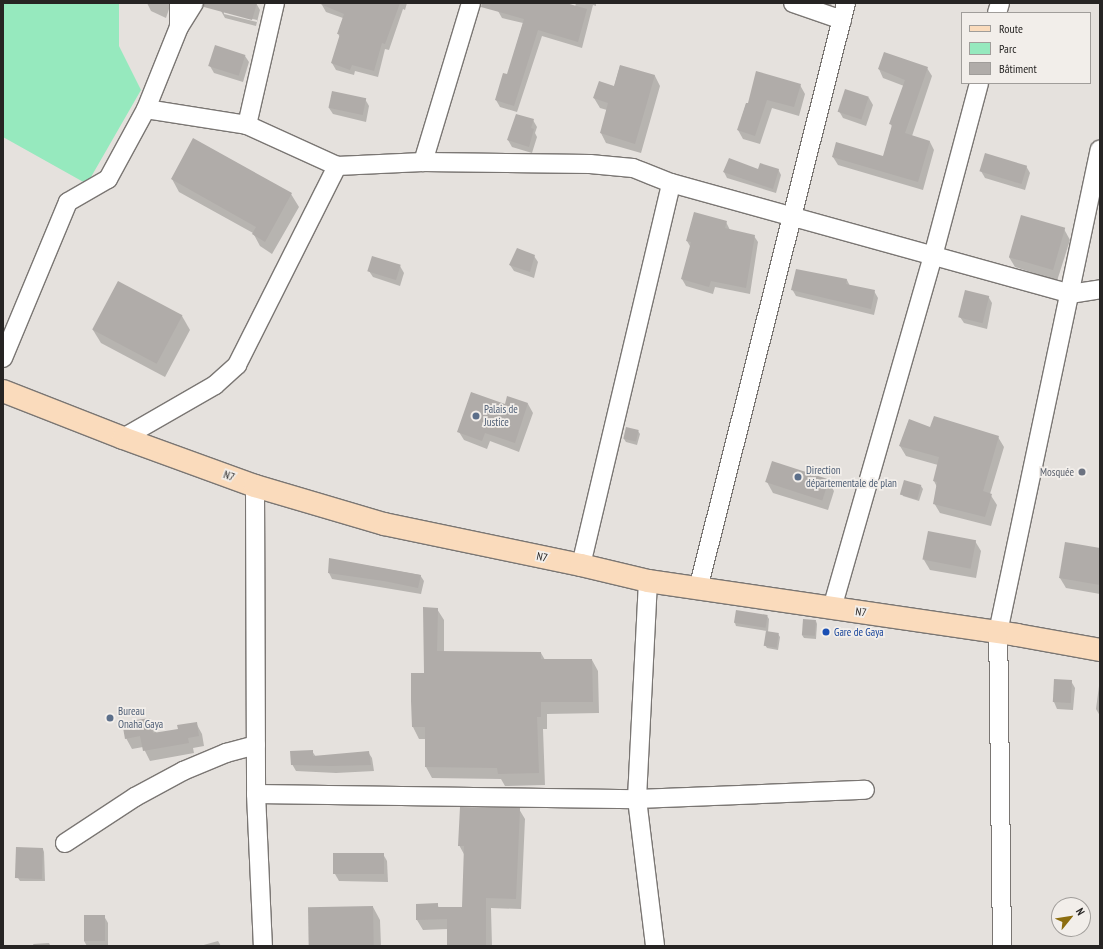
<!DOCTYPE html>
<meta charset="utf-8">
<style>
body{margin:0}
#map{position:relative;width:1103px;height:949px;overflow:hidden;background:#e5e1dd;font-family:"PT Sans Narrow",sans-serif}
div>[style]{position:absolute}
[style*='--x']{left:calc(var(--x)*1px);top:calc(var(--y)*1px);width:calc(var(--w)*1px);rotate:calc(var(--a)*1deg)}
.green>*{inset:0;background:#96e9be}
.shadow>*{inset:0;background:#0003}
.building>*{inset:0;background:#b0aca9;transform-origin:0 0}
.roads{filter:drop-shadow(1px 0 #7a7673) drop-shadow(-1px 0 #7a7673) drop-shadow(0 1px #7a7673) drop-shadow(0 -1px #7a7673)}
.street>*{height:18px;margin:-9px;padding:0 9px;transform-origin:9px;border-radius:9px;background:#fff}
.primary>*{height:22px;margin:-11px;padding:0 11px;transform-origin:11px;border-radius:11px;background:#fadbbc}
.dots>*{width:11px;height:11px;translate:-50% -50%;box-sizing:border-box;border:2px solid #f2eeea;border-radius:50%}
span{translate:-50% -50%;white-space:nowrap;text-align:center;line-height:1.15;-webkit-text-stroke:3.5px #f2eeea;paint-order:stroke}
.service-label{font-size:11px;color:#4e5e75}
.left{translate:0 -50%;text-align:left}
.worship-label{font-size:11px;color:#5b616d}
.right{translate:-100% -50%;text-align:right}
.street-label{font-size:11px;color:#262423}
.transit-label{font-size:11px;color:#164399}
.frame{position:absolute;inset:0;border:4px solid #262423;pointer-events:none}
.legend{position:absolute;left:961px;top:12px;width:130px;height:72px;box-sizing:border-box;background:#f2eeea;border:1px solid #a09d9a;margin:0;padding:5px 7px;list-style:none;font-size:12px;color:#262423}
.legend li{display:flex;align-items:center;gap:8px;height:20px}
.legend b{width:20px;border:1px solid #a09d9a}
.north{position:absolute;left:1051px;top:897px;width:40px;height:40px;box-sizing:border-box;background:#f2eeea;border:1px solid #a09d9a;border-radius:50%;rotate:60deg;font-size:11px;font-weight:700;line-height:16px;text-align:center;color:#262423}
.north::after{content:'';display:block;margin:auto;width:14px;height:18px;background:#8c6d0f;clip-path:polygon(50% 0,100% 100%,50% 72%,0 100%)}
</style>
<div id="map">
<div class="green">
<div style="clip-path:polygon(3px 3px,119px 3px,119px 46px,141px 90px,87px 184px,3px 137px)"></div>
</div>
<div class="shadow">
<div style="clip-path:polygon(147px 3px,171px 3px,166px 18px,151px 11px)"></div>
<div style="clip-path:polygon(evenodd,223px 3px,256px 3px,260px 10px,256px 26px,225px 18px,221px 11px,223px 3px,224px 12px,257px 20px,257px 22px,224px 14px,224px 12px)"></div>
<div style="clip-path:polygon(323px 3px,407px 3px,405px 10px,403px 9px,389px 50px,385px 49px,378px 77px,355px 71px,354px 75px,336px 70px,332px 63px,340px 37px,338px 34px,343px 18px,326px 12px,322px 5px)"></div>
<div style="clip-path:polygon(501px 3px,562px 3px,575px 7px,576px 3px,596px 3px,596px 6px,593px 5px,582px 48px,542px 36px,517px 112px,500px 107px,496px 100px,508px 75px,523px 23px,502px 18px,498px 11px)"></div>
<div style="clip-path:polygon(815px 3px,832px 3px,830px 8px)"></div>
<div style="clip-path:polygon(245px 56px,249px 62px,243px 82px,214px 73px,210px 66px)"></div>
<div style="clip-path:polygon(620px 66px,655px 76px,660px 86px,641px 153px,606px 143px,601px 133px,607px 110px,600px 108px,594px 98px,614px 87px)"></div>
<div style="clip-path:polygon(927px 68px,932px 76px,912px 136px,930px 142px,934px 150px,923px 190px,838px 165px,833px 157px,883px 158px,892px 127px,891px 124px,904px 86px,883px 78px,879px 69px)"></div>
<div style="clip-path:polygon(800px 85px,805px 94px,799px 116px,772px 108px,760px 144px,743px 139px,738px 130px,746px 104px)"></div>
<div style="clip-path:polygon(845px 91px,869px 98px,873px 105px,866px 126px,843px 118px,839px 111px)"></div>
<div style="clip-path:polygon(365px 99px,369px 106px,366px 122px,333px 114px,329px 108px)"></div>
<div style="clip-path:polygon(533px 120px,537px 127px,535px 133px,537px 137px,532px 153px,512px 147px,508px 140px)"></div>
<div style="clip-path:polygon(1026px 166px,1030px 173px,1025px 190px,985px 178px,981px 171px)"></div>
<div style="clip-path:polygon(778px 169px,781px 175px,776px 193px,727px 178px,724px 172px)"></div>
<div style="clip-path:polygon(172px 179px,291px 194px,299px 207px,272px 254px,260px 246px,253px 233px,179px 192px)"></div>
<div style="clip-path:polygon(726px 222px,730px 230px,754px 236px,758px 242px,750px 294px,715px 287px,713px 294px,686px 286px,682px 279px,691px 248px,687px 241px)"></div>
<div style="clip-path:polygon(1064px 229px,1070px 240px,1057px 281px,1015px 267px,1009px 257px)"></div>
<div style="clip-path:polygon(534px 256px,538px 262px,534px 278px,514px 271px,510px 265px)"></div>
<div style="clip-path:polygon(400px 266px,404px 273px,400px 286px,373px 277px,369px 271px)"></div>
<div style="clip-path:polygon(847px 280px,850px 286px,874px 291px,878px 298px,874px 315px,796px 296px,792px 289px)"></div>
<div style="clip-path:polygon(988px 296px,992px 303px,987px 329px,964px 323px,960px 317px)"></div>
<div style="clip-path:polygon(182px 316px,190px 330px,165px 377px,101px 343px,93px 330px)"></div>
<div style="clip-path:polygon(528px 404px,533px 413px,519px 452px,490px 441px,487px 449px,464px 440px,459px 432px,505px 406px)"></div>
<div style="clip-path:polygon(909px 420px,931px 428px,998px 437px,1004px 447px,990px 494px,997px 505px,991px 526px,940px 513px,934px 503px,937px 487px,934px 481px,938px 465px,906px 456px,900px 446px)"></div>
<div style="clip-path:polygon(638px 431px,640px 434px,637px 445px,626px 442px,624px 439px)"></div>
<div style="clip-path:polygon(828px 481px,834px 491px,828px 510px,773px 493px,767px 482px)"></div>
<div style="clip-path:polygon(921px 486px,923px 489px,919px 501px,903px 496px,902px 493px)"></div>
<div style="clip-path:polygon(975px 541px,981px 551px,976px 578px,930px 570px,924px 560px)"></div>
<div style="clip-path:polygon(1066px 543px,1100px 549px,1100px 594px,1066px 588px,1060px 578px)"></div>
<div style="clip-path:polygon(330px 559px,420px 575px,424px 581px,421px 594px,332px 579px,329px 573px)"></div>
<div style="clip-path:polygon(437px 609px,444px 620px,444px 652px,541px 653px,545px 660px,592px 660px,598px 671px,599px 713px,547px 714px,547px 729px,543px 729px,545px 785px,505px 786px,501px 779px,432px 778px,426px 767px,426px 739px,419px 739px,413px 727px,412px 701px,425px 674px)"></div>
<div style="clip-path:polygon(767px 616px,769px 619px,768px 632px,778px 634px,780px 637px,778px 650px,767px 648px,765px 645px,767px 631px,736px 626px,735px 623px)"></div>
<div style="clip-path:polygon(816px 621px,817px 624px,816px 639px,804px 638px,802px 635px)"></div>
<div style="clip-path:polygon(1071px 681px,1075px 688px,1073px 710px,1057px 709px,1054px 702px)"></div>
<div style="clip-path:polygon(1099px 686px,1100px 686px,1100px 716px,1096px 709px)"></div>
<div style="clip-path:polygon(150px 719px,157px 734px,179px 730px,196px 723px,202px 734px,204px 746px,193px 748px,194px 753px,150px 761px,143px 747px,132px 749px,126px 738px)"></div>
<div style="clip-path:polygon(312px 751px,316px 757px,368px 752px,372px 758px,374px 771px,336px 773px,296px 771px,292px 764px)"></div>
<div style="clip-path:polygon(519px 809px,525px 819px,521px 909px,491px 908px,492px 946px,448px 946px,448px 929px,423px 930px,417px 920px,437px 904px,439px 908px,463px 908px,465px 856px,459px 845px)"></div>
<div style="clip-path:polygon(17px 848px,43px 849px,44px 852px,45px 881px,20px 881px,18px 878px)"></div>
<div style="clip-path:polygon(383px 854px,387px 861px,388px 882px,339px 881px,335px 874px)"></div>
<div style="clip-path:polygon(373px 907px,380px 920px,381px 946px,310px 946px)"></div>
<div style="clip-path:polygon(85px 916px,104px 916px,108px 923px,108px 946px,87px 946px,84px 941px)"></div>
<div style="clip-path:polygon(218px 941px,221px 946px,200px 946px)"></div>
<div style="clip-path:polygon(49px 943px,50px 945px,77px 946px,34px 946px,33px 944px)"></div>
</div>
<div class="building">
<div style="clip-path:polygon(204px 3px,257px 3px,252px 20px,204px 7px)"></div>
<div style="clip-path:polygon(318px 3px,400px 3px,385px 44px,382px 43px,374px 71px,352px 65px,350px 70px,331px 63px,340px 34px,337px 34px,344px 14px)"></div>
<div style="clip-path:polygon(482px 3px,566px 3px,587px 9px,578px 42px,538px 30px,514px 106px,495px 100px,503px 73px,507px 74px,524px 19px,481px 7px)"></div>
<div style="left:215px;top:45px;width:32px;height:22px;rotate:18deg"></div>
<div style="clip-path:polygon(884px 52px,928px 67px,905px 133px,930px 141px,918px 182px,832px 157px,836px 142px,883px 156px,892px 125px,889px 124px,905px 80px,878px 69px)"></div>
<div style="clip-path:polygon(620px 65px,655px 75px,635px 144px,600px 133px,608px 103px,593px 98px,599px 81px,614px 86px)"></div>
<div style="clip-path:polygon(756px 71px,801px 84px,794px 107px,767px 100px,755px 136px,737px 130px,746px 103px,748px 103px)"></div>
<div style="left:845px;top:89px;width:25px;height:24px;rotate:18deg"></div>
<div style="left:332px;top:91px;width:35px;height:17px;rotate:12deg"></div>
<div style="clip-path:polygon(516px 114px,534px 119px,531px 128px,534px 129px,529px 147px,507px 140px)"></div>
<div style="clip-path:polygon(193px 138px,292px 193px,265px 242px,252px 234px,256px 227px,171px 179px)"></div>
<div style="left:985px;top:153px;width:44px;height:19px;rotate:17deg"></div>
<div style="clip-path:polygon(729px 158px,758px 169px,760px 163px,779px 169px,773px 189px,723px 172px)"></div>
<div style="clip-path:polygon(694px 212px,727px 221px,725px 228px,755px 235px,746px 288px,711px 281px,709px 287px,681px 279px,691px 242px,686px 241px)"></div>
<div style="left:1021px;top:215px;width:46px;height:44px;rotate:16deg"></div>
<div style="clip-path:polygon(517px 248px,535px 255px,530px 272px,509px 265px)"></div>
<div style="left:372px;top:256px;width:30px;height:16px;rotate:17deg"></div>
<div style="clip-path:polygon(796px 269px,847px 279px,846px 284px,875px 290px,871px 309px,791px 290px)"></div>
<div style="left:118px;top:281px;width:73px;height:55px;rotate:28deg"></div>
<div style="left:965px;top:290px;width:25px;height:28px;rotate:14deg"></div>
<div style="clip-path:polygon(471px 392px,505px 404px,507px 396px,528px 403px,515px 443px,485px 433px,482px 441px,457px 432px)"></div>
<div style="clip-path:polygon(934px 416px,999px 436px,983px 491px,992px 494px,985px 517px,933px 504px,937px 482px,933px 481px,939px 457px,899px 446px,909px 419px,930px 427px)"></div>
<div style="left:626px;top:427px;width:13px;height:12px;rotate:13deg"></div>
<div style="left:772px;top:461px;width:60px;height:22px;rotate:18deg"></div>
<div style="left:904px;top:480px;width:18px;height:15px;rotate:16deg"></div>
<div style="left:928px;top:531px;width:49px;height:29px;rotate:11deg"></div>
<div style="clip-path:polygon(1065px 542px,1100px 548px,1100px 585px,1059px 578px)"></div>
<div style="clip-path:polygon(329px 558px,421px 575px,418px 588px,384px 581px,328px 573px)"></div>
<div style="clip-path:polygon(423px 607px,438px 608px,437px 651px,541px 652px,541px 659px,592px 659px,593px 702px,541px 702px,541px 717px,537px 717px,539px 773px,498px 774px,497px 768px,425px 767px,425px 727px,412px 727px,411px 701px,411px 673px,424px 673px)"></div>
<div style="left:736px;top:610px;width:32px;height:13px;rotate:9deg"></div>
<div style="left:803px;top:619px;width:13px;height:16px;rotate:4deg"></div>
<div style="left:766px;top:631px;width:13px;height:15px;rotate:9deg"></div>
<div style="left:1054px;top:679px;width:18px;height:23px;rotate:3deg"></div>
<div style="clip-path:polygon(150px 718px,153px 733px,178px 729px,177px 725px,197px 722px,199px 736px,188px 738px,189px 743px,143px 751px,140px 736px,125px 739px,122px 722px)"></div>
<div style="clip-path:polygon(313px 750px,313px 756px,369px 751px,371px 765px,332px 766px,291px 765px,290px 751px)"></div>
<div style="clip-path:polygon(460px 807px,520px 808px,516px 899px,486px 898px,486px 946px,447px 946px,447px 919px,416px 920px,416px 904px,438px 903px,438px 907px,462px 907px,464px 846px,458px 846px)"></div>
<div style="left:16px;top:847px;width:27px;height:31px;rotate:2deg"></div>
<div style="left:333px;top:853px;width:51px;height:21px"></div>
<div style="left:373px;top:906px;width:40px;height:65px;rotate:89deg"></div>
<div style="left:84px;top:915px;width:21px;height:26px"></div>
</div>
<div class="roads">
<div class="street">
<div style="--x:793;--y:3;--w:52;--a:19.1"></div>
<div style="--x:997;--y:13;--w:10;--a:-73"></div>
<div style="--x:179;--y:27;--w:28;--a:-58"></div>
<div style="--x:146;--y:109;--w:102;--a:9"></div>
<div style="--x:247;--y:125;--w:99;--a:24.5"></div>
<div style="--x:337;--y:166;--w:86;--a:-2.7"></div>
<div style="--x:423;--y:162;--w:167;--a:0.7"></div>
<div style="--x:590;--y:164;--w:43;--a:5.3"></div>
<div style="--x:633;--y:168;--w:41;--a:21.5"></div>
<div style="--x:671;--y:183;--w:414;--a:15.5"></div>
<div style="--x:1070;--y:294;--w:30;--a:-9"></div>
<div style="--x:247;--y:125;--w:125;--a:-77.1"></div>
<div style="--x:423;--y:162;--w:166;--a:-73.2"></div>
<div style="--x:3;--y:358;--w:169;--a:-67.4"></div>
<div style="--x:68;--y:202;--w:46;--a:-29.9"></div>
<div style="--x:108;--y:179;--w:80;--a:-61.5"></div>
<div style="--x:146;--y:109;--w:88;--a:-68.1"></div>
<div style="--x:179;--y:27;--w:24;--a:-90"></div>
<div style="--x:123;--y:438;--w:106;--a:-29.9"></div>
<div style="--x:215;--y:385;--w:30;--a:-42"></div>
<div style="--x:237;--y:365;--w:223;--a:-63.3"></div>
<div style="--x:255;--y:486;--w:308;--a:89.8"></div>
<div style="--x:256;--y:794;--w:152;--a:87.4"></div>
<div style="--x:581;--y:565;--w:392;--a:-76.7"></div>
<div style="--x:648;--y:581;--w:218;--a:92.9"></div>
<div style="--x:637;--y:799;--w:148;--a:83"></div>
<div style="--x:698;--y:589;--w:604;--a:-75.83"></div>
<div style="--x:832;--y:608;--w:366;--a:-74"></div>
<div style="--x:933;--y:256;--w:179;--a:-75.1"></div>
<div style="--x:256;--y:794;--w:381;--a:0.8"></div>
<div style="--x:637;--y:799;--w:228;--a:-2.3"></div>
<div style="--x:65;--y:843;--w:84;--a:-33.3"></div>
<div style="--x:135;--y:797;--w:55;--a:-28.4"></div>
<div style="--x:183;--y:771;--w:47;--a:-22.7"></div>
<div style="--x:226;--y:753;--w:31;--a:-15"></div>
<div style="--x:1002;--y:946;--w:314;--a:-90.7"></div>
<div style="--x:998;--y:632;--w:493;--a:-78.1"></div>
</div>
<div class="primary">
<div style="--x:3;--y:391;--w:129;--a:21.4"></div>
<div style="--x:123;--y:438;--w:140;--a:20"></div>
<div style="--x:255;--y:486;--w:134;--a:16.4"></div>
<div style="--x:384;--y:524;--w:201;--a:11.8"></div>
<div style="--x:581;--y:565;--w:69;--a:13.4"></div>
<div style="--x:648;--y:581;--w:373;--a:8.3"></div>
<div style="--x:1017;--y:635;--w:84;--a:10.2"></div>
</div>
</div>
<div class="dots">
<div style="left:476px;top:416px;background:#5c6f8a"></div>
<div style="left:1082px;top:472px;background:#6b7280"></div>
<div style="left:798px;top:477px;background:#5c6f8a"></div>
<div style="left:826px;top:632px;background:#1a4fb4"></div>
<div style="left:110px;top:718px;background:#5c6f8a"></div>
</div>
<div class="service-label">
<span class="left" style="left:484px;top:416px">Palais de<br>Justice</span>
<span class="left" style="left:806px;top:477px">Direction<br>départementale de plan</span>
<span class="left" style="left:118px;top:718px">Bureau<br>Onaha Gaya</span>
</div>
<div class="worship-label">
<span class="right" style="left:1074px;top:472px">Mosquée</span>
</div>
<div class="street-label">
<span style="left:229px;top:476px;rotate:20deg">N7</span>
<span style="left:542px;top:557px;rotate:12deg">N7</span>
<span style="left:861px;top:612px;rotate:8deg">N7</span>
</div>
<div class="transit-label">
<span class="left" style="left:834px;top:632px">Gare de Gaya</span>
</div>
<div class="frame"></div>
<ul class="legend">
<li><b style="height:5px;background:#fadbbc"></b>Route</li>
<li><b style="height:11px;background:#96e9be"></b>Parc</li>
<li><b style="height:11px;background:#b0aca9"></b>Bâtiment</li>
</ul>
<div class="north">N</div>
</div>
